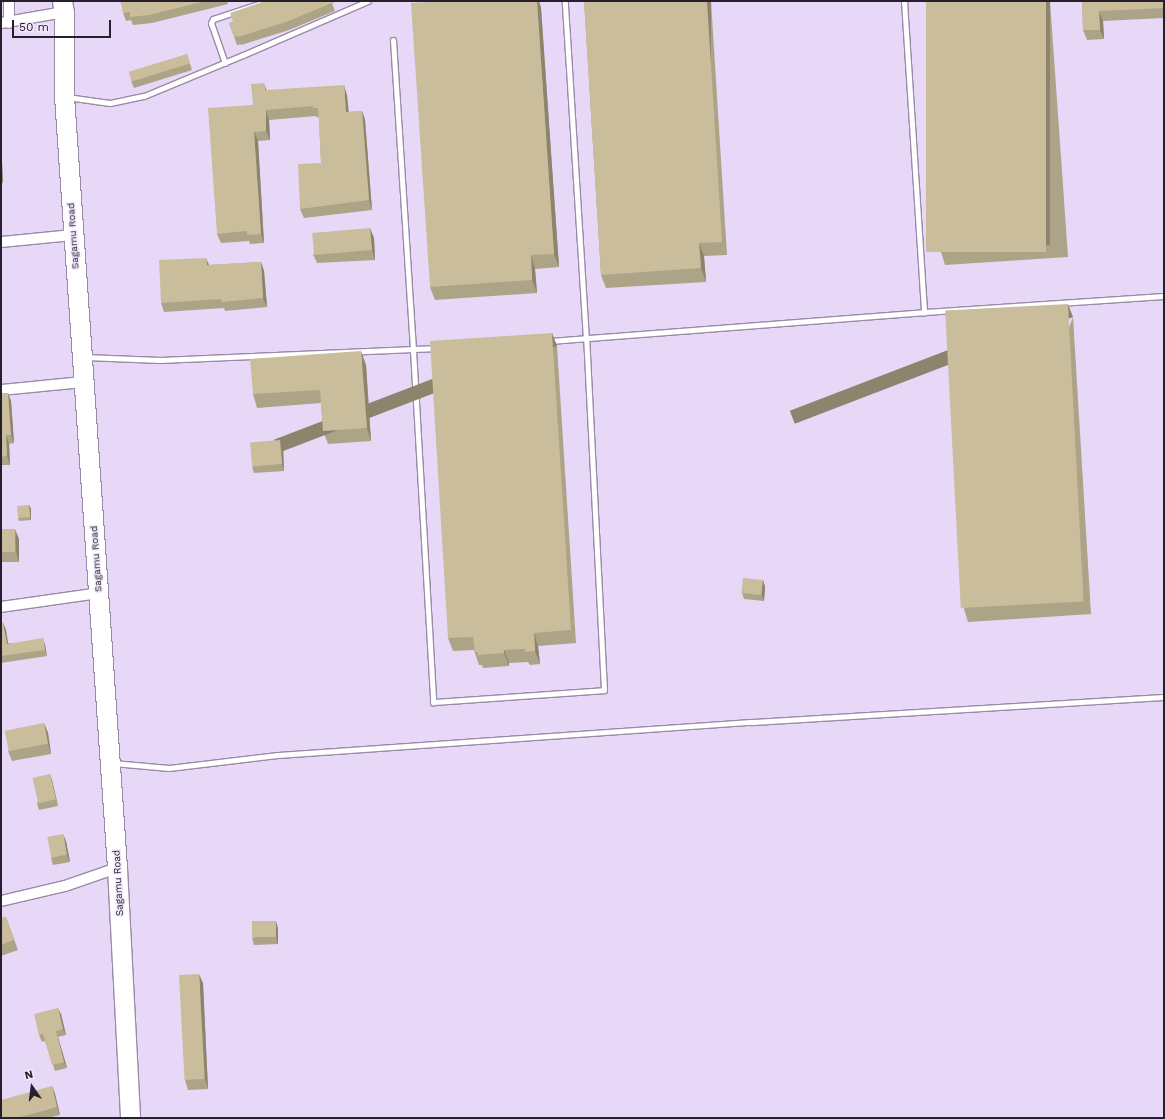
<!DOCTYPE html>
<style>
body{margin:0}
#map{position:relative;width:1165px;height:1119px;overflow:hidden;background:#e8d8f8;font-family:"Work Sans",sans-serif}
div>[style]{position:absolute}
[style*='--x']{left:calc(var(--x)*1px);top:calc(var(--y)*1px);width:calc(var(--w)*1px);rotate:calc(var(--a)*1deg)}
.roads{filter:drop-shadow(1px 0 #998aa8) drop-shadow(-1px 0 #998aa8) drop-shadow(0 1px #998aa8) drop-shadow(0 -1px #998aa8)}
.lane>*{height:5px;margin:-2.5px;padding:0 2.5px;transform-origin:2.5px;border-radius:2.5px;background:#fff}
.street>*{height:10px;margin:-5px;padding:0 5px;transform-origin:5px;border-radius:5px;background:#fff}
.highway>*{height:19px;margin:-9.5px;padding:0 9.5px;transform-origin:9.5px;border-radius:9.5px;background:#fff}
.wall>*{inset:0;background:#ada386}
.shaded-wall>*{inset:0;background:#8d846d;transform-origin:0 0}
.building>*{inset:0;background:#c9bd9c;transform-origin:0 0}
span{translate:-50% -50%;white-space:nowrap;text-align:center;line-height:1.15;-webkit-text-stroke:3px #f2e9fc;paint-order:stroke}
.street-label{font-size:10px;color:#26202c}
.frame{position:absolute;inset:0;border:2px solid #26202c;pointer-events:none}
.north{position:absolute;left:12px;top:1067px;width:40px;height:40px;-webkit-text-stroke:3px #f2e9fc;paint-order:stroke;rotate:346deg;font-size:11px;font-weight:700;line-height:16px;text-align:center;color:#26202c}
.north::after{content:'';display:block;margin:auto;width:14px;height:18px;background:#26202c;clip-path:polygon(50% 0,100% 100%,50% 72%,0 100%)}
.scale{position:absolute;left:12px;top:20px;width:99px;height:18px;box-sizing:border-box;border:2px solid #26202c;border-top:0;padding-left:5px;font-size:12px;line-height:14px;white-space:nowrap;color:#26202c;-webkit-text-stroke:3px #f2e9fc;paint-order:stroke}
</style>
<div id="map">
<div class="roads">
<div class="lane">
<div style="--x:904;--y:1;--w:312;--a:86.3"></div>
<div style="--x:393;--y:40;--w:311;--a:86.3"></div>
<div style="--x:413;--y:350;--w:353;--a:86.7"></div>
<div style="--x:433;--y:702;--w:171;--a:-4"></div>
<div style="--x:604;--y:690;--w:351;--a:-92.9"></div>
<div style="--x:586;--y:339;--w:339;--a:-93.6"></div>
<div style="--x:225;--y:63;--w:42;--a:-109.3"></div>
<div style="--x:211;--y:23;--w:4;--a:-63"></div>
<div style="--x:213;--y:19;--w:58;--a:-18.1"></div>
<div style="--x:67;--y:97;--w:43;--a:7.9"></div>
<div style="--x:110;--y:103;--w:35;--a:-12"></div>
<div style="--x:144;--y:96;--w:107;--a:-22.5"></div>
<div style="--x:243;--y:55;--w:136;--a:-23.4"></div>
<div style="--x:549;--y:341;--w:376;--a:-4.4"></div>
<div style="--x:924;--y:312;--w:241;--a:-3.8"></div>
<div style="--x:85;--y:357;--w:75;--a:2.3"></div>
<div style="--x:160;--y:360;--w:277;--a:-2.5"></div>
<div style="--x:113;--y:763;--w:56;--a:5.1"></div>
<div style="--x:169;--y:768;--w:109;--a:-6.9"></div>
<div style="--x:277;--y:755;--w:476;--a:-4"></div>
<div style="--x:752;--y:722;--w:413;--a:-3.5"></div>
</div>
<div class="street">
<div style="--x:9;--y:1;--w:22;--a:90"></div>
<div style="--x:1;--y:23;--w:64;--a:-9.9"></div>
<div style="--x:1;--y:242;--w:72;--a:-5.6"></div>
<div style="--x:1;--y:390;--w:82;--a:-5.6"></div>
<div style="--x:1;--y:607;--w:99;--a:-8.1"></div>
<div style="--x:1;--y:901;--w:66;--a:-13.2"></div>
<div style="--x:65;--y:886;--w:55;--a:-19.1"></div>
</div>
<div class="highway">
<div style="--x:62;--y:1;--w:11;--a:80"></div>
<div style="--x:64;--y:12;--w:84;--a:90"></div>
<div style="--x:64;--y:96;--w:774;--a:86.07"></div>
<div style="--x:117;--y:868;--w:250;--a:87"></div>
</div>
</div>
<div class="wall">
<div style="clip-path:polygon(121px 1px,227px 1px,228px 4px,152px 23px,133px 25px,131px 20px,126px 21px,123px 13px)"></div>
<div style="clip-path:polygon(274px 1px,338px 1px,332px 3px,335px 11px,289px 30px,241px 45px,241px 44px,237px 45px,229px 23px,233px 22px)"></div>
<div style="clip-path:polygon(443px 1px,539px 1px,541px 8px,559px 267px,535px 269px,537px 293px,435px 300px,430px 287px)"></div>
<div style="clip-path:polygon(584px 1px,711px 1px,727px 255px,704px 256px,706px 282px,606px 288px,601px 275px)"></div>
<div style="clip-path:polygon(926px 1px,1050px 1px,1068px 257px,945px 265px,941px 252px)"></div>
<div style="clip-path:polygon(1082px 1px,1164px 1px,1164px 18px,1103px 21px,1104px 39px,1087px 40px,1083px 30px)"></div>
<div style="clip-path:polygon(187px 54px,192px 70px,134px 88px,131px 81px)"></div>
<div style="clip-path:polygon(267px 90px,347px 95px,349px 112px,362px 111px,365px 120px,372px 210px,304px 218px,300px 209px,321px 163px,319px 117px,316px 117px,316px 116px,269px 120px,270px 140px,258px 141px,264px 243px,250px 244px,249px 241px,221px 243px,217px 234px,253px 105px)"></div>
<div style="clip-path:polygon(1px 159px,2px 162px,3px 183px,1px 183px)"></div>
<div style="clip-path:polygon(370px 228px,374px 238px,375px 260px,317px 263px,313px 254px)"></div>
<div style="clip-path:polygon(261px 262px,264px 271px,267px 307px,225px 311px,224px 308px,164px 312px,161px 303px,209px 265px)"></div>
<div style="clip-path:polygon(1073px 317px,1091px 614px,968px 622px,964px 609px)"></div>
<div style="clip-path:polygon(552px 333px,557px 346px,576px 643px,538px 646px,540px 664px,530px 665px,528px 662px,509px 663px,509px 666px,483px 668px,482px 665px,479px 665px,474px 650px,453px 651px,448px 638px)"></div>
<div style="clip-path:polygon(366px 365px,371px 441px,328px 444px,323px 431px,321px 403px,257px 408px,253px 394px)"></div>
<div style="clip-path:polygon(1px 393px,8px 393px,11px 401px,14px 443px,9px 444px,10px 465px,1px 465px)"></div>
<div style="clip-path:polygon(283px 446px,284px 471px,254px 473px,252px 467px)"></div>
<div style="clip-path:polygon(29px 505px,31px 509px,31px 520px,19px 521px,18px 518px)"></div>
<div style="clip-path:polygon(1px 529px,19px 539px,19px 562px,1px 562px)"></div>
<div style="clip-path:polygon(763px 580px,765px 587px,764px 601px,744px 599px,742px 593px)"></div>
<div style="clip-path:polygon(3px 623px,6px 630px,8px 643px,45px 645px,47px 656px,1px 663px,1px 624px)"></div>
<div style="clip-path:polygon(44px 723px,48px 733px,51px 754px,12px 761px,8px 751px)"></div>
<div style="clip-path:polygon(50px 774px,52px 780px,58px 806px,39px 810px,37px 803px)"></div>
<div style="clip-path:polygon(66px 841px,70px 862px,53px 865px,51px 858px)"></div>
<div style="clip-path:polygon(6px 917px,18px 950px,1px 956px,1px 918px)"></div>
<div style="clip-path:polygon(278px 928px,278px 944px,254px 945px,252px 938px)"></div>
<div style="clip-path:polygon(203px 983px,208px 1089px,188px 1090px,185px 1080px)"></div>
<div style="clip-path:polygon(61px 1014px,66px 1035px,58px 1037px,67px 1068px,55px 1071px,45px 1041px,42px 1042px,39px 1035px)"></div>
<div style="clip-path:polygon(52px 1086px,55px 1094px,60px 1115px,48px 1118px,1px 1118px)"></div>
</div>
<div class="shaded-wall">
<div style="clip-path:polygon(537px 1px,539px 1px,541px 8px,559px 267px,554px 254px)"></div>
<div style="left:707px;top:1px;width:4px;height:241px"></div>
<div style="left:1046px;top:1px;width:4px;height:244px"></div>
<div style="clip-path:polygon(1099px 11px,1103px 21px,1104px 39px,1100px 30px)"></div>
<div style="clip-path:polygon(264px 83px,267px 92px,265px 90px)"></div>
<div style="clip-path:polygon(344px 85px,347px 95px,349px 121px,346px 112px)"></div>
<div style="clip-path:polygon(266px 110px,269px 120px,270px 140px,266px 131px)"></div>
<div style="clip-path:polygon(362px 111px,365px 120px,372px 210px,369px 200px)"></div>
<div style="clip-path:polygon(254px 132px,258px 141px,264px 243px,261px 234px)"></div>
<div style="clip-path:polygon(1px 159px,2px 162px,3px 183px,1px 178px)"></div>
<div style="clip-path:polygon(370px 228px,374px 238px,375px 260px,372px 250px)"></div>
<div style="clip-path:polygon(699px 243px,704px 256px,706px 282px,701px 268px)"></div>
<div style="clip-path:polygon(531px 255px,535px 269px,537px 293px,532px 280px)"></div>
<div style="clip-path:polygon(206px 258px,210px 267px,207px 265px)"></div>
<div style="clip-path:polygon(261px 262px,264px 271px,267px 307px,263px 298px)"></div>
<div style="left:1068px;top:304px;width:14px;height:298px;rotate:69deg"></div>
<div style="left:552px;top:333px;width:14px;height:298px;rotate:69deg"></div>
<div style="clip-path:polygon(361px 351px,366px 365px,371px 441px,367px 428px)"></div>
<div style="clip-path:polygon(8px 393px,11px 401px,14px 443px,11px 435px)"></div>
<div style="clip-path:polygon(6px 435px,9px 444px,10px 465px,7px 456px)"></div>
<div style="clip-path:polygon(280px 440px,283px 446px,284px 471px,282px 464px)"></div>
<div style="clip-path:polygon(29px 505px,31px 509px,31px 520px,30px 517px)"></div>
<div style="clip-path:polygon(15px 529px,19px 539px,19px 562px,16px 552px)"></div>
<div style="clip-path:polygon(763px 580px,765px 587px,764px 601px,761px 594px)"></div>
<div style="clip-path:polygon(3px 623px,6px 630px,9px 650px,7px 644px)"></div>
<div style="clip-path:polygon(534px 633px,538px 646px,540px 664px,535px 651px)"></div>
<div style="clip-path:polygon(43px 638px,45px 645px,47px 656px,45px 650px)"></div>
<div style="clip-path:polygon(504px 650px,509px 663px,509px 666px,504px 653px)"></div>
<div style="clip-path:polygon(44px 723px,48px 733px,51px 754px,48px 744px)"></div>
<div style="clip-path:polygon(50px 774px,52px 780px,58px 806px,56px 799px)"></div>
<div style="clip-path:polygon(63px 834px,66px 841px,70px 862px,67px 855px)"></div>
<div style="clip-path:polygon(276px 921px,278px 928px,278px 944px,276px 937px)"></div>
<div style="clip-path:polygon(199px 974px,203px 983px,208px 1089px,205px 1079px)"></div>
<div style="clip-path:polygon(58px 1008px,61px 1014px,66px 1035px,63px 1029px)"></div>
<div style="clip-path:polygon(56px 1031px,58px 1037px,67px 1068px,64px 1062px)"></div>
<div style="clip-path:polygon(52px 1086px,55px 1094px,60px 1115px,57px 1107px)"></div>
</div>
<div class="building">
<div style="clip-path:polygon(121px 1px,206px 1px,149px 15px,130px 17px,130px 12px,123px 13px)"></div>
<div style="clip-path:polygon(265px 1px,331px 1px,332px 3px,286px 22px,238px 37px,238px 36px,234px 37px,229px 23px,233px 22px,230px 13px)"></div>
<div style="clip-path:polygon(443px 1px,537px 1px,554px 254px,531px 255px,532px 280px,430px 287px,411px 3px)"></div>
<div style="clip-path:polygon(584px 1px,707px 1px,722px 242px,699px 243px,701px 268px,601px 275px)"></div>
<div style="left:926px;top:1px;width:120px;height:251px"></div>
<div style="clip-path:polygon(1082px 1px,1164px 1px,1164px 8px,1099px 11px,1100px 30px,1083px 30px)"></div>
<div style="left:187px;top:54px;width:10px;height:61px;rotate:73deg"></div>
<div style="clip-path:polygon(264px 83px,265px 90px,344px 85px,346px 112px,362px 111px,369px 200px,300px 209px,298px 164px,321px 163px,318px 108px,313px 108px,313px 106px,266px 110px,266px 131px,254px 132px,261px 234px,247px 235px,247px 231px,217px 234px,208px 108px,253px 105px,251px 84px)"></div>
<div style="left:370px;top:228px;width:22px;height:58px;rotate:85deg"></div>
<div style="clip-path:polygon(206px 258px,207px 265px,261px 262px,263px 298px,222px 302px,221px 299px,161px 303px,159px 260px)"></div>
<div style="left:1068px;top:304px;width:298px;height:123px;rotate:87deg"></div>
<div style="clip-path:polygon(552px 333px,571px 630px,534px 633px,535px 651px,525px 652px,525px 649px,504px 650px,504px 653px,478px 655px,478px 652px,475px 652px,473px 637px,448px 638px,430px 341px)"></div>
<div style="clip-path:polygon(361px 351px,367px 428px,323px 431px,320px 390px,253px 394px,250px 359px)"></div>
<div style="clip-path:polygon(1px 393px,8px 393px,11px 435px,6px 435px,7px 456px,1px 457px)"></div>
<div style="left:280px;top:440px;width:24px;height:30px;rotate:85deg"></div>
<div style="left:29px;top:505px;width:12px;height:12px;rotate:85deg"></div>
<div style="left:1px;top:529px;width:14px;height:23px"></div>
<div style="left:743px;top:578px;width:20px;height:15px;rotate:6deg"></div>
<div style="clip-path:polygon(3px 623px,7px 644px,43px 638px,45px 650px,1px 656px,1px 624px)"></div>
<div style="left:44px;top:723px;width:21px;height:40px;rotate:79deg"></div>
<div style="left:50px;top:774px;width:26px;height:18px;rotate:77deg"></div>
<div style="left:63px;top:834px;width:21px;height:16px;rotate:79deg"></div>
<div style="clip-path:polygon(6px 917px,14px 940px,1px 945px,1px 918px)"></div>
<div style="left:276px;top:921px;width:16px;height:24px;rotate:90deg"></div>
<div style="left:199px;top:974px;width:105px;height:20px;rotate:87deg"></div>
<div style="clip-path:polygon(58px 1008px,63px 1029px,56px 1031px,64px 1062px,52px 1065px,43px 1034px,39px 1035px,34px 1014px)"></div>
<div style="clip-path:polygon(52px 1086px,57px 1107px,17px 1118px,1px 1118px,1px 1100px)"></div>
</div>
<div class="street-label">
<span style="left:73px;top:236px;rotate:-94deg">Sagamu Road</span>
<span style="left:96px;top:559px;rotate:-94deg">Sagamu Road</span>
<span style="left:118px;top:883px;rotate:-93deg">Sagamu Road</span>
</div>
<div class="frame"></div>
<div class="north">N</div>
<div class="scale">50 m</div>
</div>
